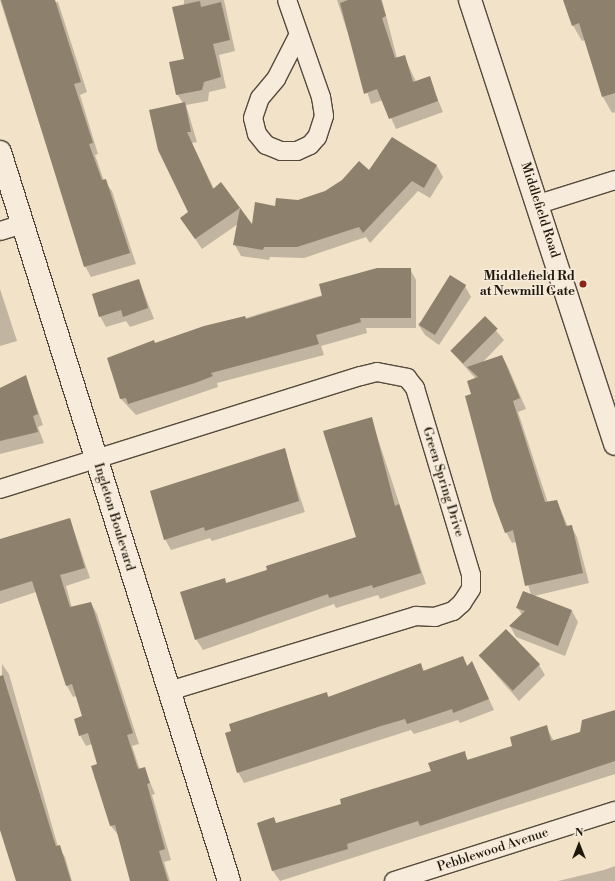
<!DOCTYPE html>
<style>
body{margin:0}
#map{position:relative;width:615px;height:881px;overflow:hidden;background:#f2e2c8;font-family:"Libre Bodoni",serif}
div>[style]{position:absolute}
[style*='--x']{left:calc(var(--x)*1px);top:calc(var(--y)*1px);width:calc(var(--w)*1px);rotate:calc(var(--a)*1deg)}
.shadow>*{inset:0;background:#0003}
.building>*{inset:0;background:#8d816e;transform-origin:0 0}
.roads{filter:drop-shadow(1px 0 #544a3b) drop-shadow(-1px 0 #544a3b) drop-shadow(0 1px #544a3b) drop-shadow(0 -1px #544a3b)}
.minor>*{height:18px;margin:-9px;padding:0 9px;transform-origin:9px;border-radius:9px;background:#f7ecdb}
.tertiary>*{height:22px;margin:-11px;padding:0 11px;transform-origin:11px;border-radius:11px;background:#f7ecdb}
.secondary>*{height:22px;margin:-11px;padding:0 11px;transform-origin:11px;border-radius:11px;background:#f7ecdb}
.dots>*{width:11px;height:11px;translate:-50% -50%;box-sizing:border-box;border:2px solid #f7ecdb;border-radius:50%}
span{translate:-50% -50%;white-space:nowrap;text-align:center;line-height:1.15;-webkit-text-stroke:3px #f7ecdb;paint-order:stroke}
.street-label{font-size:13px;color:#20170c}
.poi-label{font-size:13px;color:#20170c;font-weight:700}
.right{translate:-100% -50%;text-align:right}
.north{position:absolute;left:559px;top:825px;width:40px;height:40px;-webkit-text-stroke:3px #f7ecdb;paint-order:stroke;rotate:0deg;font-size:11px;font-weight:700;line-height:16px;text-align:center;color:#20170c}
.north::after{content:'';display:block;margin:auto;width:14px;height:18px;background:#20170c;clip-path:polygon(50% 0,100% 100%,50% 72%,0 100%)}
</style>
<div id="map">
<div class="shadow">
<div style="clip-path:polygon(0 0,58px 2px,87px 92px,80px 95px,98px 154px,95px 155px,104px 181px,112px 191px,136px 264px,91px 277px,85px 266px)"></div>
<div style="clip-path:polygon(184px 0,224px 0,235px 51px,219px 55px,226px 88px,209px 92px,208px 101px,186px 105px,197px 142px,192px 143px,214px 189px,221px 184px,252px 226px,276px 207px,326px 192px,369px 171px,392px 138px,437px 166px,443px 177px,430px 198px,418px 191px,370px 243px,366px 237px,304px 258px,270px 257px,269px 260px,241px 256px,235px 245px,238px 224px,202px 249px,181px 218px,189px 212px,183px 103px,177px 94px,185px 59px)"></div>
<div style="clip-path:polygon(337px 0,382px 0,397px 58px,404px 56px,416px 82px,429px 78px,443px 112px,396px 129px,383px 100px,371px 104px)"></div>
<div style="clip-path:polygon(564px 0,615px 0,615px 112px,612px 113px,603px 97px,585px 40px,582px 41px,571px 22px)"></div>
<div style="clip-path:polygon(410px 269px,416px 280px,416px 328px,366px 328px,367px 333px,321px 346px,324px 355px,217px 383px,218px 387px,136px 415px,121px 399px,108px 359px)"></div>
<div style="clip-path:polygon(139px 280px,154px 319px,130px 327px,126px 321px,106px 327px,100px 316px)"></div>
<div style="clip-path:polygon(465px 286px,471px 297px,439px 345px,425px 335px,418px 324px)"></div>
<div style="clip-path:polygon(0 289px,17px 341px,0 346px)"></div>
<div style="clip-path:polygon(485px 318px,504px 340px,483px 362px,502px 356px,508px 367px,526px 409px,518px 412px,548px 503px,557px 501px,568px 527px,571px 526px,577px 537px,589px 583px,534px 596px,572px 611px,578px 622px,565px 656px,516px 637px,510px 626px,522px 615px,517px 607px,531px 595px,516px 542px,512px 543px,506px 532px,488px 483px,491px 482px,472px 394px,476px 379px,451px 351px)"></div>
<div style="clip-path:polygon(26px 377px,43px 425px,38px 427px,44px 443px,0 454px,0 389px)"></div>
<div style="clip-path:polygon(371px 418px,426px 584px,380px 599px,378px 595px,336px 608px,334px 604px,203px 650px,196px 639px,224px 579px,227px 584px,357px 538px)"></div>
<div style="clip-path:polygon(284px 449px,305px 512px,212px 541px,210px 538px,171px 550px,165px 539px)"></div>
<div style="clip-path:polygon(70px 519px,90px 578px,66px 586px,72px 608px,91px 603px,97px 614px,139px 744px,132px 746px,140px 770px,144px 768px,155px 794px,152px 795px,171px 860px,164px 862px,170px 881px,131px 881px,119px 836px,111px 826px,93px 766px,99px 764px,92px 744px,86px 746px,80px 735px,83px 717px,77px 696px,73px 697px,67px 686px,36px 592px,0 604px,0 541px)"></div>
<div style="clip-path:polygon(479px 655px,539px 665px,545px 675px,519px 701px)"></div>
<div style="clip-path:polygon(463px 657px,468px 667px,472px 663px,494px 710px,460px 723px,458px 720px,414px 734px,411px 730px,244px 783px,238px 772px,326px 693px,329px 697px,420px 664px,425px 672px)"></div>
<div style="clip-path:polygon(2px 664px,9px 674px,58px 847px,65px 857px,72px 881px,17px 881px,0 827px)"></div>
<div style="clip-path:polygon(615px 711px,615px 774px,280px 881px,273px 871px,277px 824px,342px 805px,432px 771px,464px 753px,469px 761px,514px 747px,546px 727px,554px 741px,581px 732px)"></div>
<div style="clip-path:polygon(615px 866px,615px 881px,558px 881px,604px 870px)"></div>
</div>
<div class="building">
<div style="clip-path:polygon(1px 0,55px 0,81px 82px,74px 84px,93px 143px,89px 144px,102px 180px,106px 179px,130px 253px,84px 267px)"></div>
<div style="clip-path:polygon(348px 0,381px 0,386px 16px,382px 18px,395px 58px,405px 55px,413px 82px,430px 76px,438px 101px,389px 119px,377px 89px,364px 94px,340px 3px)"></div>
<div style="clip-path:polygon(563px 0,615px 0,615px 93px,602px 97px,579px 23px,572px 26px)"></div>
<div style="clip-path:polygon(200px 1px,201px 7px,221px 2px,230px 40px,213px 44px,221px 77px,204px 82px,202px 90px,176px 95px,169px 62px,184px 59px,172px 7px)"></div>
<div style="clip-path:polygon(185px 102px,191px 132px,187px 132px,213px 189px,221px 182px,252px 224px,255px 202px,275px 206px,276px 198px,298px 200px,325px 191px,342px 180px,359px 161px,369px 170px,392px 137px,437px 165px,424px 188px,412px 181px,363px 233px,359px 227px,297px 247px,264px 247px,263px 250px,233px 245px,240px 208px,195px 239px,180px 218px,188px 212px,158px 150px,149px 110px)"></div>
<div style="clip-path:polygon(377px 268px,411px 268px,411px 318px,360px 318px,361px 322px,316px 335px,319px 344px,211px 373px,213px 376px,195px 383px,128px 404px,126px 398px,120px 399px,107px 358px,154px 340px,155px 343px,204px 326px,245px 316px,246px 319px,322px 296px,319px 284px)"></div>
<div style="left:450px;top:275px;width:19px;height:59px;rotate:32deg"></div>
<div style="clip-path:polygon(139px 279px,148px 308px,123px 317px,121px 310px,99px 317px,92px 294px)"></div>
<div style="left:485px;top:316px;width:18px;height:49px;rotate:45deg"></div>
<div style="clip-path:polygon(502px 355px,520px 398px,513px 401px,545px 502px,557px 500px,566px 526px,572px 525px,583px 573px,525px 586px,513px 530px,505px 533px,493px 501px,465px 396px,471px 394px,467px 381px,478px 377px,467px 367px)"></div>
<div style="clip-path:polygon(26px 375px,38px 414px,33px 416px,38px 432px,0 441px,0 388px)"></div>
<div style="clip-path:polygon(372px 417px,395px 506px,399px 504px,421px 573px,373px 588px,372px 585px,329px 598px,328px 594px,195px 640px,180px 592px,225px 578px,226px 583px,267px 570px,266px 566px,356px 537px,323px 431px)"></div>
<div style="clip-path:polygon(285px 448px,299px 501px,205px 531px,204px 527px,164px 540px,150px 491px)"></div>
<div style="clip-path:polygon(70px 518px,85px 568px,60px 575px,70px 607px,91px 602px,133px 733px,127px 735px,138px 769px,145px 767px,150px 783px,147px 784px,165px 849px,159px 851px,168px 881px,130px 881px,115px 825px,110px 826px,91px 766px,97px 764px,88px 733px,79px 736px,74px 719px,82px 716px,72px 684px,66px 686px,32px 581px,0 591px,0 539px)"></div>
<div style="clip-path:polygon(523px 591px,572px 610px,558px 646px,509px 626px,525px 611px,516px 608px)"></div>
<div style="left:506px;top:629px;width:49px;height:38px;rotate:46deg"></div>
<div style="clip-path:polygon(463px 656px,467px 666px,472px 661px,489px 699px,453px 713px,452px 709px,407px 724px,405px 719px,381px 726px,237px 773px,225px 733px,231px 731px,229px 724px,327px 692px,328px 697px,421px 663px,423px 671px)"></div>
<div style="clip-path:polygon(3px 675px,53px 837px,56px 846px,60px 845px,71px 881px,16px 881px,0 830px,0 676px)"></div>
<div style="clip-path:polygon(615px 710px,615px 761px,420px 826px,418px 821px,393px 829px,347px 844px,348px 849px,272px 871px,257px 823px,274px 817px,276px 823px,341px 804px,340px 799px,431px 771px,428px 763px,465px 751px,467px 760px,512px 746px,510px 737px,547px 725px,551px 741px,580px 732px,582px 720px)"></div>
</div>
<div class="roads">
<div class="minor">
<div style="--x:287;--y:0;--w:103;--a:70.7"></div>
<div style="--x:321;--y:97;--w:19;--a:81"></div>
<div style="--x:324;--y:116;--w:22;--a:108"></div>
<div style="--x:317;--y:137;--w:11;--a:131"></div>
<div style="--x:310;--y:145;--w:14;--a:155"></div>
<div style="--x:297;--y:151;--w:16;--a:180"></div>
<div style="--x:281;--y:151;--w:16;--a:-158"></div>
<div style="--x:266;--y:145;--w:14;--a:-129"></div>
<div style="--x:257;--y:134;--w:16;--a:-104"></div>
<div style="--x:253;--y:118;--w:21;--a:-71"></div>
<div style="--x:260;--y:98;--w:25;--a:-50"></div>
<div style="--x:276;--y:79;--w:48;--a:-62.9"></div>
<div style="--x:539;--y:204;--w:80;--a:-17.5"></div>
<div style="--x:0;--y:231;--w:24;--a:-17"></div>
<div style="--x:0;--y:489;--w:378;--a:-17.4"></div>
<div style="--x:361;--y:376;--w:16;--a:-14"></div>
<div style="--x:377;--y:372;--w:31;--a:11"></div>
<div style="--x:407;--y:378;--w:13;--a:51"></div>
<div style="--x:415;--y:388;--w:195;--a:73.3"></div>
<div style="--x:471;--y:575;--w:14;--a:90"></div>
<div style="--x:471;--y:589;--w:17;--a:123"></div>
<div style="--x:462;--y:603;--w:12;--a:138"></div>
<div style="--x:453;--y:611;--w:19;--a:162"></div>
<div style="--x:435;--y:617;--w:19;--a:-177"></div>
<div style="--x:416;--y:616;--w:258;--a:163.1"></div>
<div style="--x:394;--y:881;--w:232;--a:-17.6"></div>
</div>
<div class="tertiary">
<div style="--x:0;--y:152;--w:764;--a:72.56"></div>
</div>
<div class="secondary">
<div style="--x:470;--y:0;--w:467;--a:71.9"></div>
</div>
</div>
<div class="dots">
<div style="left:583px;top:284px;background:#8f2418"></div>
</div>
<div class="street-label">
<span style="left:540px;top:210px;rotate:72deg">Middlefield Road</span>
<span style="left:443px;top:482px;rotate:73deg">Green Spring Drive</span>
<span style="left:114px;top:517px;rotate:73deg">Ingleton Boulevard</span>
<span style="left:493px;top:850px;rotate:-18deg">Pebblewood Avenue</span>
</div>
<div class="poi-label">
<span class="right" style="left:575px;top:284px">Middlefield Rd<br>at Newmill Gate</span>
</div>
<div class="north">N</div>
</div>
